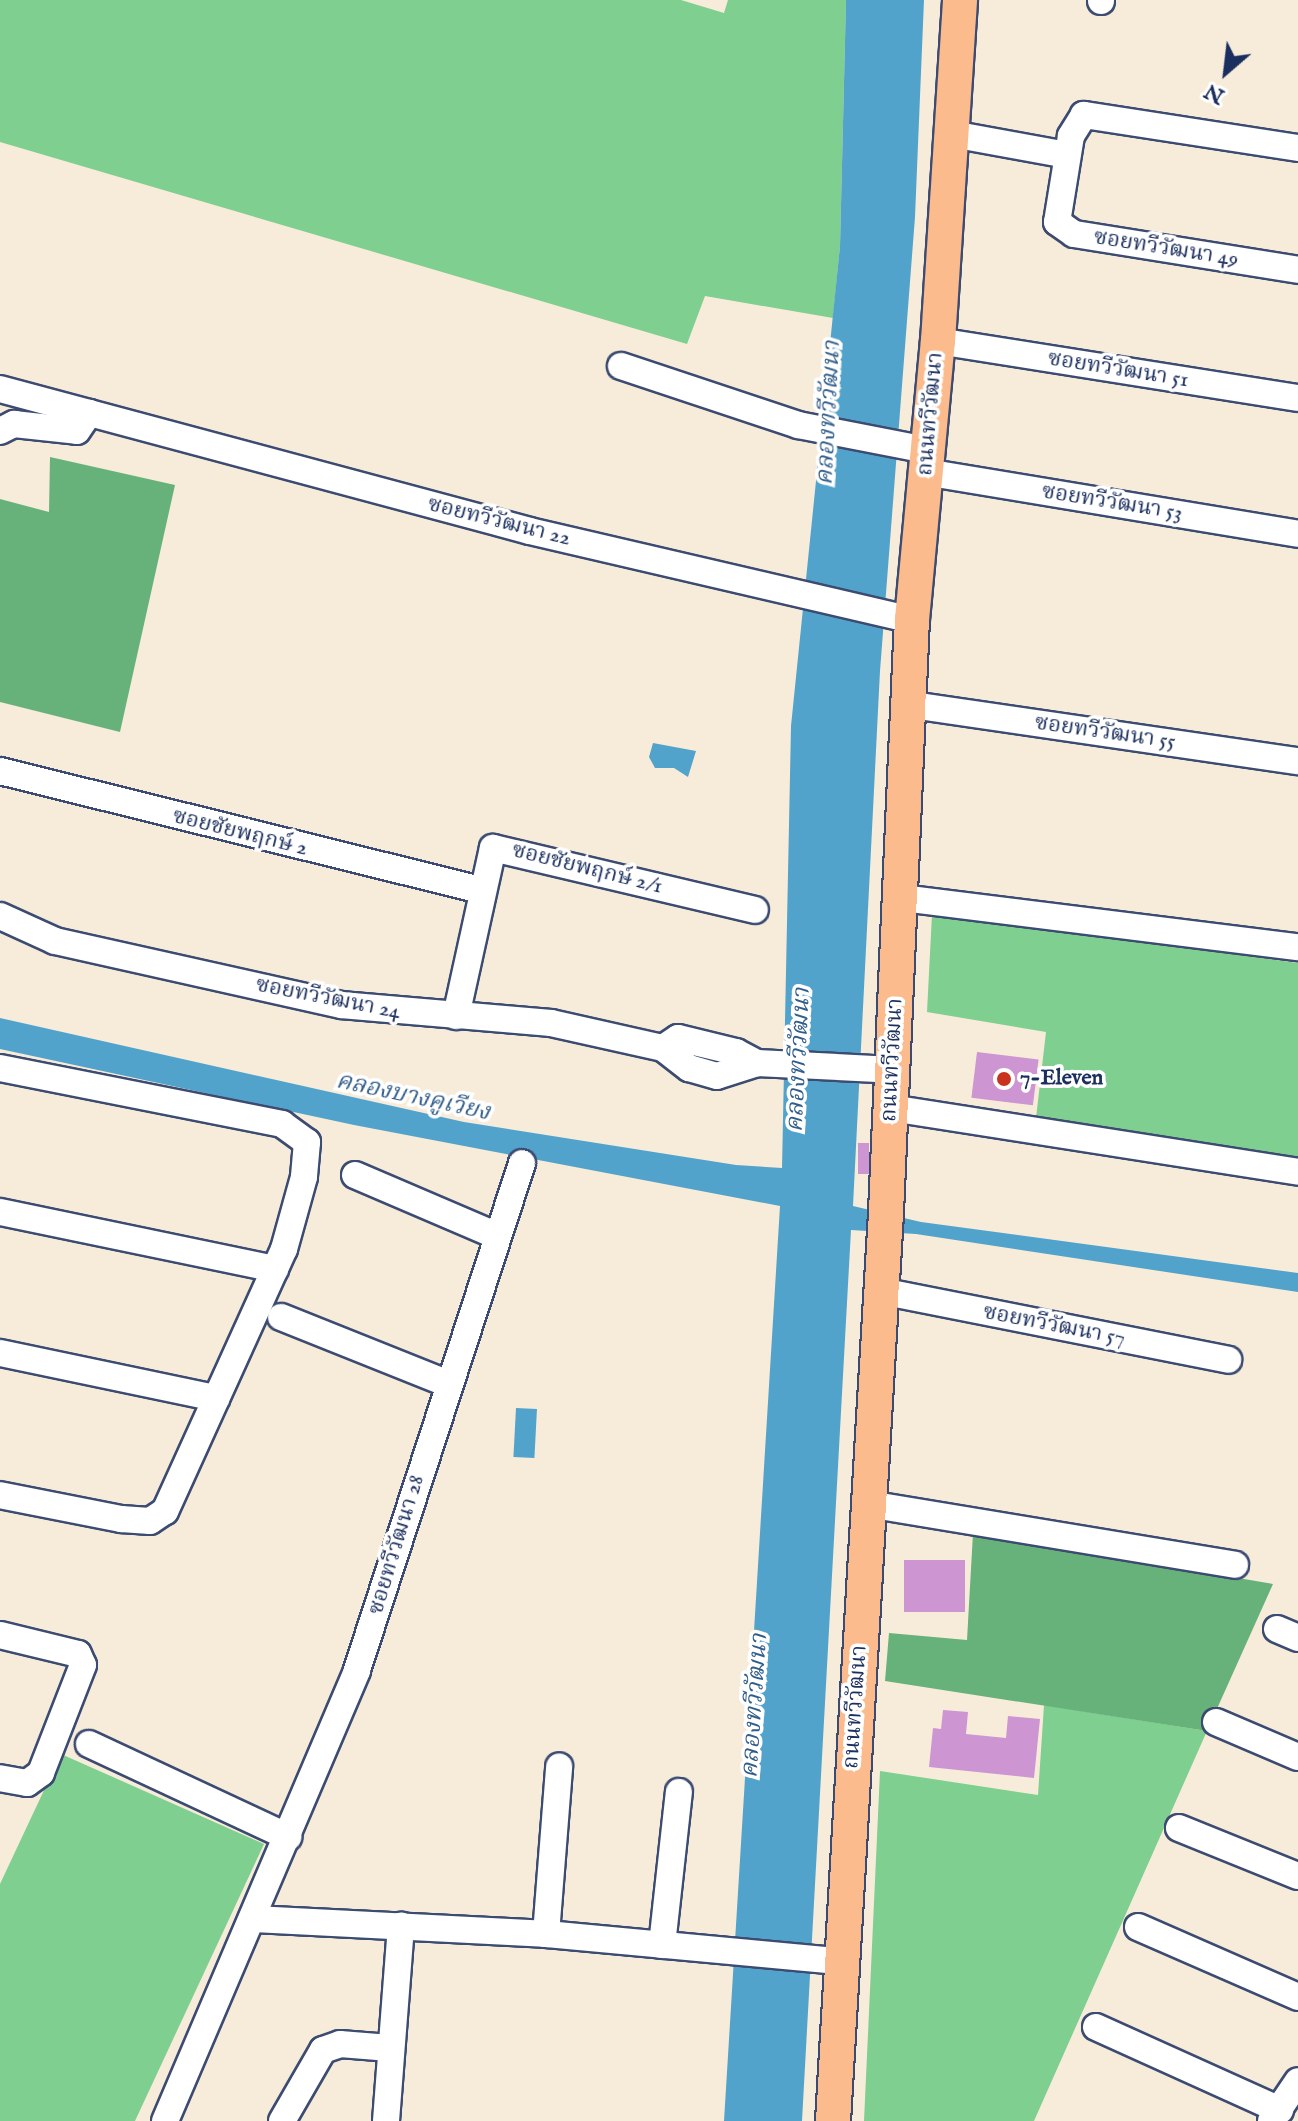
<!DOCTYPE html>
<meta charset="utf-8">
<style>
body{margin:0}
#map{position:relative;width:1298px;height:2121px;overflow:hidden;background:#f7ecda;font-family:"IM FELL English","Noto Serif Thai",serif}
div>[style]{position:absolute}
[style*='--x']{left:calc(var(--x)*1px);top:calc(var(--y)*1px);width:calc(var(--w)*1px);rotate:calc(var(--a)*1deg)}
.green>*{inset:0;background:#7fcf90}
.forest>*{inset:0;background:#67b27a}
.water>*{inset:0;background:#51a3cc;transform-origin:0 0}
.building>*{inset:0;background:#cd95d2;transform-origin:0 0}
.roads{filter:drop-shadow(2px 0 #3c4b71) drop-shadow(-2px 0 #3c4b71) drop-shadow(0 2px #3c4b71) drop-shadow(0 -2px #3c4b71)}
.minor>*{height:26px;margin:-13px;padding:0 13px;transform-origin:13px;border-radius:13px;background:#fff}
.major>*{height:34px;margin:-17px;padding:0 17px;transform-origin:17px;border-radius:17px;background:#fbbb8c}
.dots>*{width:22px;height:22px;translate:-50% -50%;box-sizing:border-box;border:4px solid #fff;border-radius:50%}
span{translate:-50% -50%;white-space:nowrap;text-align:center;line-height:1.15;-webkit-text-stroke:7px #fff;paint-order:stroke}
.street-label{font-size:22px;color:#1b2f5e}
.poi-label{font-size:22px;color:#1b2f5e;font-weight:700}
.left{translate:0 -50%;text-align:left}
.water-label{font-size:24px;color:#315d8a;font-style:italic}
.north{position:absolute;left:1186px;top:32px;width:80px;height:80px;-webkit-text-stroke:6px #fff;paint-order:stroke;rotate:208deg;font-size:22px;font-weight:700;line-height:32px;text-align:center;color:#1b2f5e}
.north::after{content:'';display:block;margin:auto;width:28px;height:36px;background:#1b2f5e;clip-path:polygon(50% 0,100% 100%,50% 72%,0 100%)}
</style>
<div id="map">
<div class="green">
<div style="clip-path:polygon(0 0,681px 0,724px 13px,728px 0,846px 0,840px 246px,833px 318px,705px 296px,687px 344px,0 142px)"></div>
<div style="clip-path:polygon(932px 914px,1298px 963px,1298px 1159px,1036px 1118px,1046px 1032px,927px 1012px)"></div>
<div style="clip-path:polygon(1044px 1705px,1207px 1731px,1034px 2121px,864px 2121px,880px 1771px,1038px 1795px)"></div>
<div style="clip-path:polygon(61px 1754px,264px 1844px,135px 2121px,0 2121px,0 1884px)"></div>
</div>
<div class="forest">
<div style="clip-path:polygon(50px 457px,175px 485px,120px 732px,0 702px,0 499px,49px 512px)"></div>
<div style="clip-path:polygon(973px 1533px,1273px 1584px,1207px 1731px,885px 1681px,889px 1633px,967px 1640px)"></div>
</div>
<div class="water">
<div style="clip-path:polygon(846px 0,924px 0,915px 217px,880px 671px,853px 1206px,921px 1222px,1298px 1273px,1298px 1292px,916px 1234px,851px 1230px,802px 2121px,724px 2121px,780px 1206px,354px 1125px,0 1049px,0 1018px,464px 1122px,736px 1165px,782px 1168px,791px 726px,840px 246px)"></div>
<div style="clip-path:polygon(653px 743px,696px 751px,688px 777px,674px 768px,655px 768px,649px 757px)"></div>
<div style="left:516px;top:1408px;width:21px;height:49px;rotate:3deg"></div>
</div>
<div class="building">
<div style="left:977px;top:1052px;width:62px;height:46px;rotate:7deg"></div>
<div style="left:858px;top:1143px;width:11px;height:31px"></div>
<div style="left:904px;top:1560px;width:61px;height:52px"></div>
<div style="clip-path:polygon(943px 1710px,968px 1712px,966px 1734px,1006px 1738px,1008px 1716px,1040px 1719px,1034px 1778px,929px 1767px,933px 1728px,941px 1729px)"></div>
</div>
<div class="roads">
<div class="minor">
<div style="--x:1101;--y:1;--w:1;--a:-90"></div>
<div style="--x:952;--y:134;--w:117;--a:10.3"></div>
<div style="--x:1298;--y:148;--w:217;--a:-171.2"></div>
<div style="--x:1084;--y:115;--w:25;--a:122"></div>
<div style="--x:1071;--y:136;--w:87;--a:99.2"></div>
<div style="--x:1057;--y:222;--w:21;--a:35"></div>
<div style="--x:1074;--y:234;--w:227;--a:9.1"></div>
<div style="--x:938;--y:341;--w:364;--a:9"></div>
<div style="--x:621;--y:366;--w:187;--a:18.4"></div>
<div style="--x:798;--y:425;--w:131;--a:11"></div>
<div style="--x:0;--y:389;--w:549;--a:15"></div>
<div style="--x:530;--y:531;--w:392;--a:13.1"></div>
<div style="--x:0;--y:431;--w:16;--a:-27"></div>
<div style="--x:14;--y:424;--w:63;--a:6.3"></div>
<div style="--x:77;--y:431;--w:22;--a:-56"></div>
<div style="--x:925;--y:472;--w:378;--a:9.4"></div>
<div style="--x:912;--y:705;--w:390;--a:8.3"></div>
<div style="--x:0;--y:771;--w:496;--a:13.9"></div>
<div style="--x:902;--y:898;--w:399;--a:7.1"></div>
<div style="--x:0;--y:916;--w:60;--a:24.4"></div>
<div style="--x:55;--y:941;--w:293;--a:12.6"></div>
<div style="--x:341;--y:1005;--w:211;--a:4.9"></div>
<div style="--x:551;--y:1023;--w:115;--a:12.6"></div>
<div style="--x:663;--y:1048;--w:33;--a:38"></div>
<div style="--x:689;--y:1068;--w:29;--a:16"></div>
<div style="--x:717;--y:1076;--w:42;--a:-18"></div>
<div style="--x:456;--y:1016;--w:172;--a:-77.6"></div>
<div style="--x:493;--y:848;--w:269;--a:13.3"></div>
<div style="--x:663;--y:1048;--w:18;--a:-34"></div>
<div style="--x:678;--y:1038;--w:60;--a:13.6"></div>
<div style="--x:736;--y:1052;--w:24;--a:28"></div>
<div style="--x:757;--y:1063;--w:136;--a:2.9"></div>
<div style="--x:0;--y:1068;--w:288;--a:11.2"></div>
<div style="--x:282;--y:1124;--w:31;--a:36"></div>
<div style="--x:307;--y:1142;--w:35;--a:95"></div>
<div style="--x:304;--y:1177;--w:75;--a:105.5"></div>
<div style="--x:284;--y:1249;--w:288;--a:114.4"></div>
<div style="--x:165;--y:1511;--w:18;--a:146"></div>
<div style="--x:150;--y:1521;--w:29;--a:-176"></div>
<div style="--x:121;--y:1519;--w:123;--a:-168.8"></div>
<div style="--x:891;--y:1108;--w:412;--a:8.9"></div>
<div style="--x:355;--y:1175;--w:155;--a:23.2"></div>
<div style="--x:0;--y:1212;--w:281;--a:11.7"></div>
<div style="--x:881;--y:1291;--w:354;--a:11.2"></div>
<div style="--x:281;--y:1317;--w:178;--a:21.8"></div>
<div style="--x:0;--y:1353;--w:221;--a:11.8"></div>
<div style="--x:868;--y:1504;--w:372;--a:9.4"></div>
<div style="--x:1277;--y:1629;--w:23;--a:23"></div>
<div style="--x:0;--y:1635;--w:80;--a:13.7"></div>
<div style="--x:78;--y:1654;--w:12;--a:66"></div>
<div style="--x:83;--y:1665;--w:116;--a:111.3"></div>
<div style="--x:41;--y:1773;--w:17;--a:144"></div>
<div style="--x:27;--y:1783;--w:27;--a:-170"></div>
<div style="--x:1216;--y:1722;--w:89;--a:23.1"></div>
<div style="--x:89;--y:1744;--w:220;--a:25"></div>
<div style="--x:1179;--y:1828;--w:128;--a:22"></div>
<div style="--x:252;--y:1919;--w:294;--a:2.9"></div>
<div style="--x:546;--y:1934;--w:294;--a:5.3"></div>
<div style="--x:1138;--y:1927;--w:175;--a:23.6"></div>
<div style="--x:546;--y:1934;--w:168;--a:-85.5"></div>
<div style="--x:662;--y:1945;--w:154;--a:-83.7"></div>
<div style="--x:1096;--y:2027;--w:202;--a:24.3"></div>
<div style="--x:165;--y:2121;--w:490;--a:-66.9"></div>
<div style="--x:357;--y:1670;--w:533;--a:-71.97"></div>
<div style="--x:282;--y:2121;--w:82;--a:-60"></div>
<div style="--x:323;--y:2050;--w:18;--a:-19"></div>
<div style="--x:340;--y:2044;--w:50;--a:4.6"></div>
<div style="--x:386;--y:2121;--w:196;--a:-85.6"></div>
<div style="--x:1271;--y:2121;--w:48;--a:-56"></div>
</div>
<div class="major">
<div style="--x:833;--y:2121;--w:911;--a:-86.66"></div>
<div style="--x:886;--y:1212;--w:593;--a:-87.49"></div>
<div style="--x:912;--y:620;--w:280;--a:-84.7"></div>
<div style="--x:938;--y:341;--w:342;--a:-86.3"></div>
</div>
</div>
<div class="dots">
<div style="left:1004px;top:1079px;background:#c8321e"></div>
</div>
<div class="street-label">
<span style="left:1166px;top:249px;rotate:9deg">ซอยทวีวัฒนา 49</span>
<span style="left:1118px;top:370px;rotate:9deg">ซอยทวีวัฒนา 51</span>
<span style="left:931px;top:414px;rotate:-85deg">ถนนทวีวัฒนา</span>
<span style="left:1112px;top:503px;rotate:9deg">ซอยทวีวัฒนา 53</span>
<span style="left:499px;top:522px;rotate:14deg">ซอยทวีวัฒนา 22</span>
<span style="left:1105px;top:733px;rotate:8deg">ซอยทวีวัฒนา 55</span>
<span style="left:240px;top:833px;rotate:14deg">ซอยชัยพฤกษ์ 2</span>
<span style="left:587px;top:869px;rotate:14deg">ซอยชัยพฤกษ์ 2/1</span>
<span style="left:328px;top:999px;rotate:11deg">ซอยทวีวัฒนา 24</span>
<span style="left:893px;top:1060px;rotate:-87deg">ถนนทวีวัฒนา</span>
<span style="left:1054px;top:1326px;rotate:11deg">ซอยทวีวัฒนา 57</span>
<span style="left:397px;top:1545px;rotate:-73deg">ซอยทวีวัฒนา 28</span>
<span style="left:856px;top:1707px;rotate:-86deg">ถนนทวีวัฒนา</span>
</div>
<div class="poi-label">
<span class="left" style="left:1020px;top:1079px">7-Eleven</span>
</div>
<div class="water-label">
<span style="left:829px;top:413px;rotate:-87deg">คลองทวีวัฒนา</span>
<span style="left:799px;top:1060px;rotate:-87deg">คลองทวีวัฒนา</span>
<span style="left:413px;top:1097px;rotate:12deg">คลองบางคูเวียง</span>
<span style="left:755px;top:1706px;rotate:-86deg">คลองทวีวัฒนา</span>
</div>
<div class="north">N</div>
</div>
